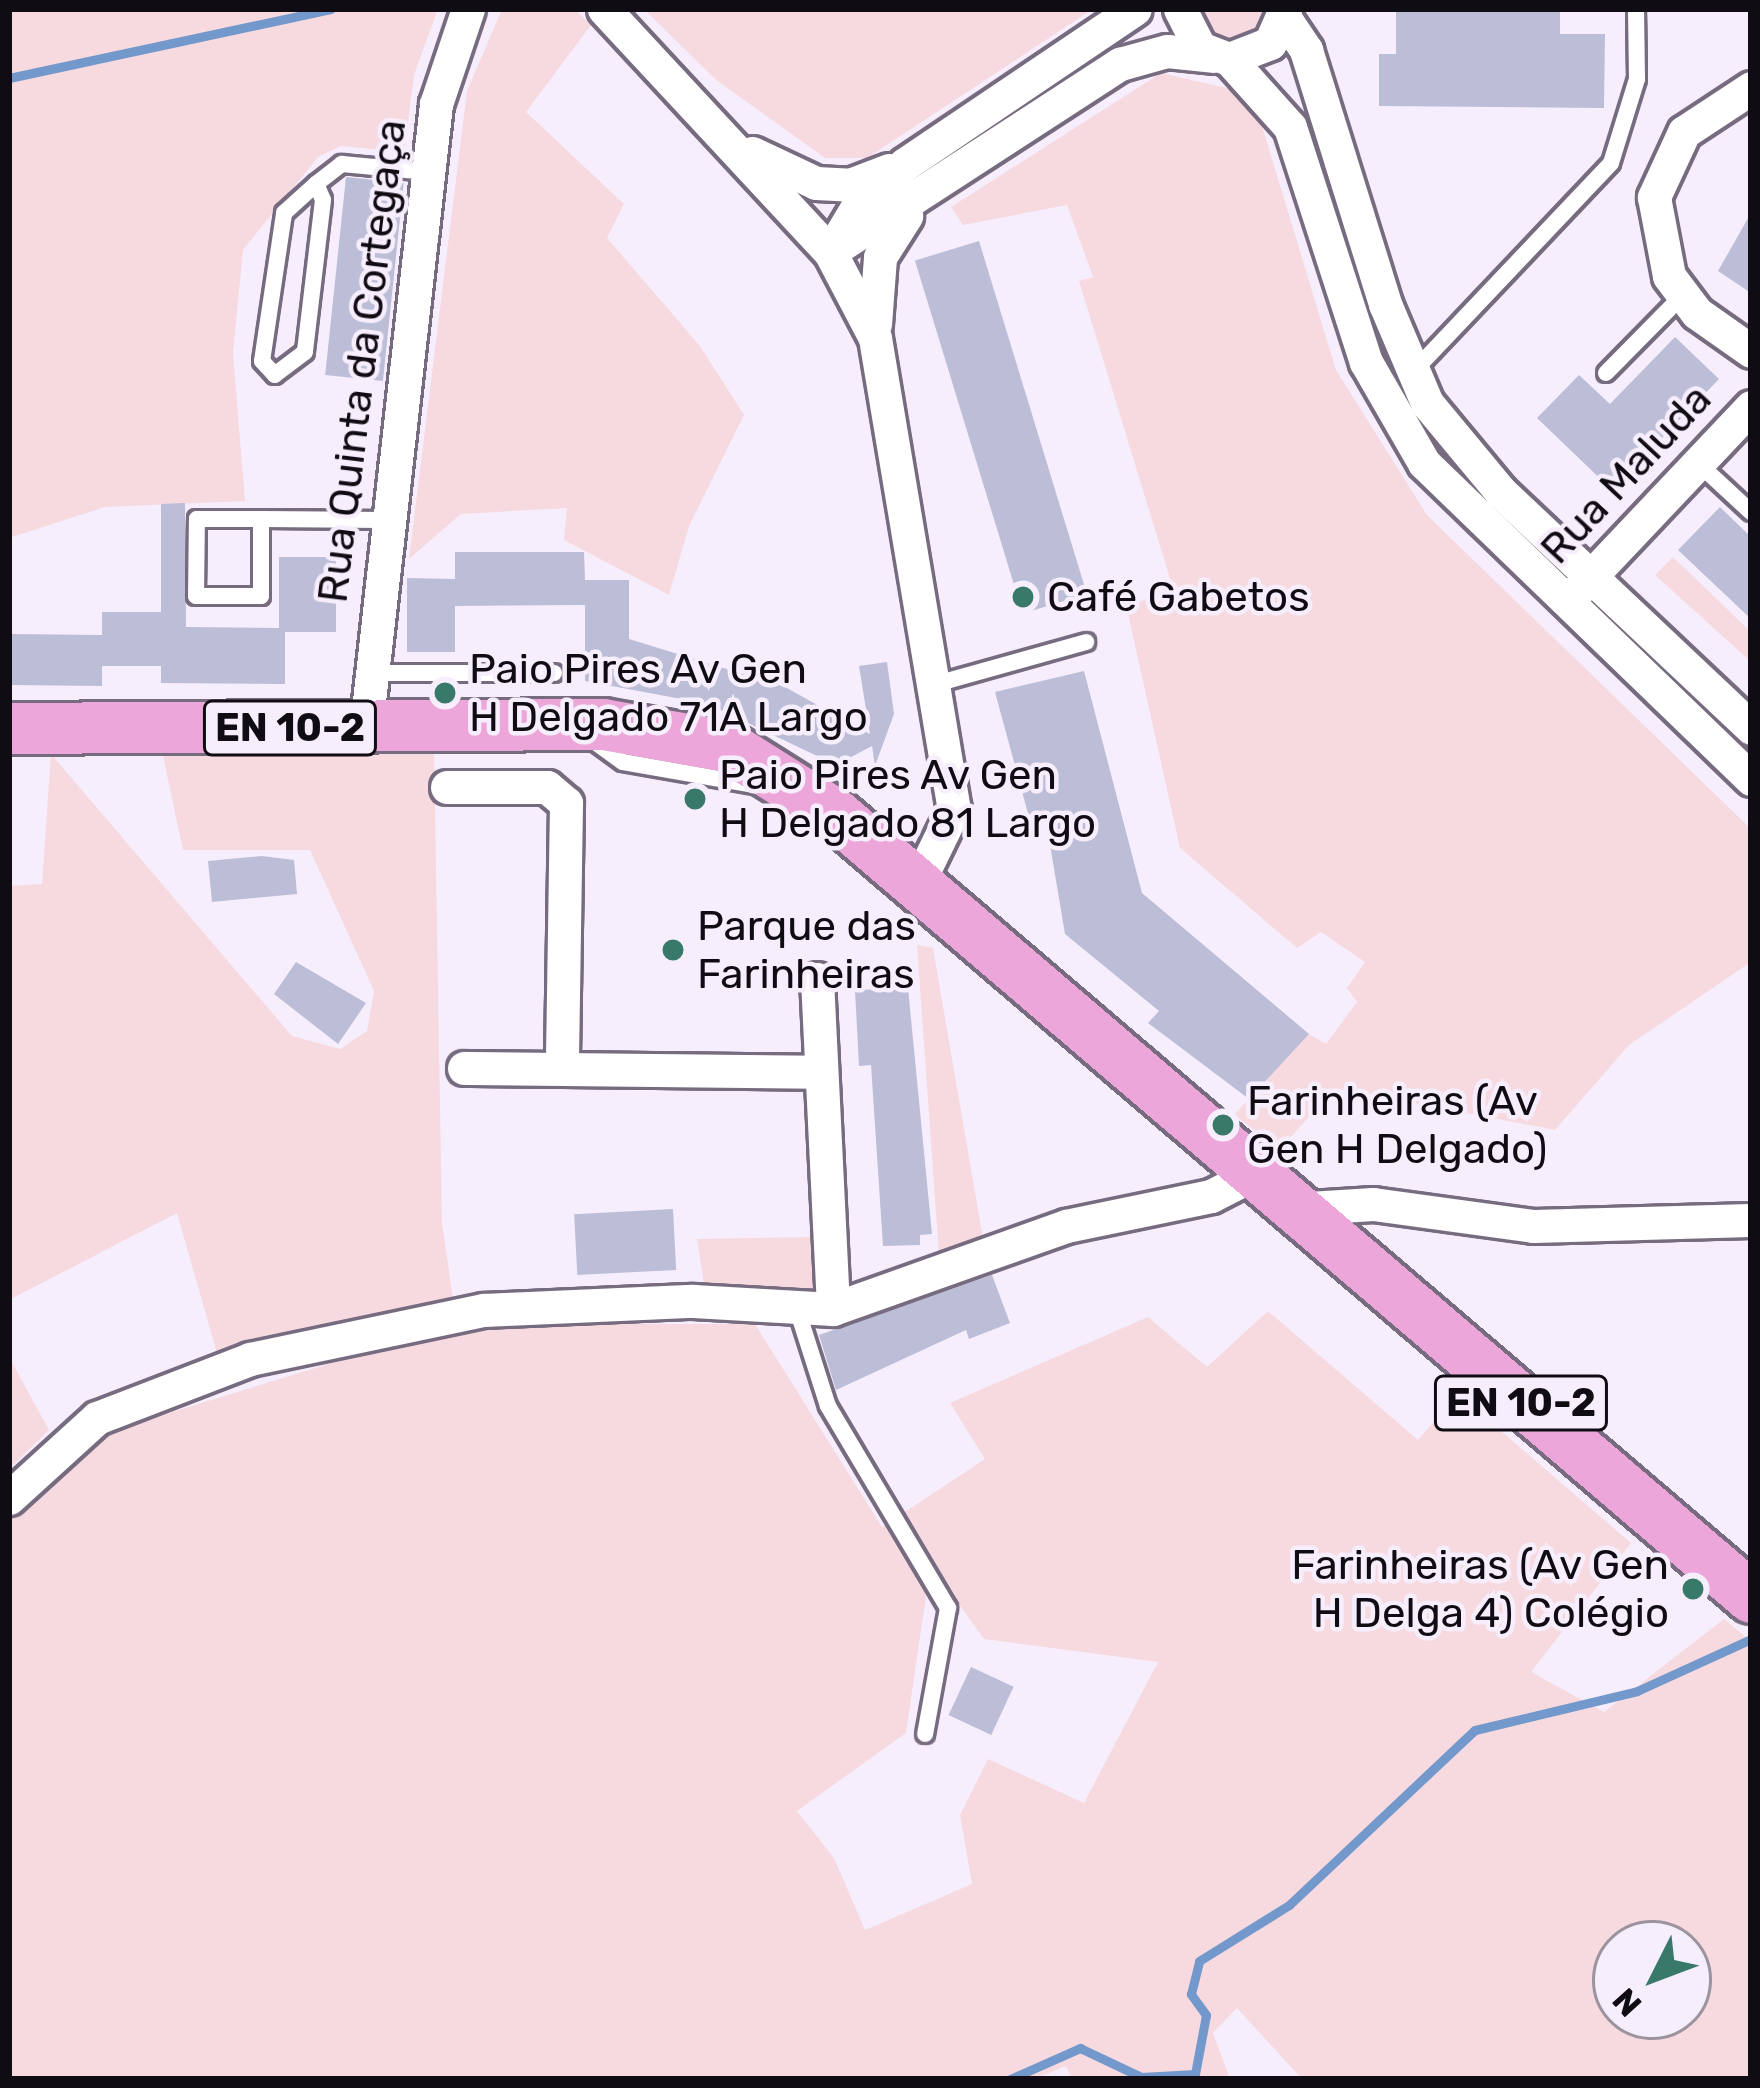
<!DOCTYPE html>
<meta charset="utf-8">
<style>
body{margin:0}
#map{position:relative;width:1760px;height:2088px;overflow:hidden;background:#f7eefd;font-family:Rubik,sans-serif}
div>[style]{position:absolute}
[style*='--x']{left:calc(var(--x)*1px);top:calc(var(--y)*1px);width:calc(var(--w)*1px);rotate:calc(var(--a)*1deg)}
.green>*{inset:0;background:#f6dadf}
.stream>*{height:9px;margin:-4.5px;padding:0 4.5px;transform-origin:4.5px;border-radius:4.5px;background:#7398cb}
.building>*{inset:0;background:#bcbdd6;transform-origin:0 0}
.roads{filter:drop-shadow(3px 0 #776b80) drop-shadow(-3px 0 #776b80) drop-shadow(0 3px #776b80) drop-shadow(0 -3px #776b80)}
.service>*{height:16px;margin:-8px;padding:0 8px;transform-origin:8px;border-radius:8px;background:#fff}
.minor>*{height:33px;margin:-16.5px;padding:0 16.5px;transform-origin:16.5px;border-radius:16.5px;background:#fff}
.primary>*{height:51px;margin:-25.5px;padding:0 25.5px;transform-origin:25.5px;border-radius:25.5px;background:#eca6d9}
.dots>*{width:33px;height:33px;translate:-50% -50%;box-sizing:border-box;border:6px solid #f7eefd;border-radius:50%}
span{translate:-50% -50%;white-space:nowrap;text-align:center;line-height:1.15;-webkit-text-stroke:9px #f7eefd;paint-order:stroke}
.shield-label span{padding:3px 9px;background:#f7eefd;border:3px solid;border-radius:9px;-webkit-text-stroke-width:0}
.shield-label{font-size:39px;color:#100c13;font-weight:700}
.street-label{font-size:42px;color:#100c13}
.poi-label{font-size:42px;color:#100c13}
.left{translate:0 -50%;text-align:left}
.right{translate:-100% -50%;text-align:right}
.frame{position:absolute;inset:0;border:12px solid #100c13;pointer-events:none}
.north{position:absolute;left:1592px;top:1920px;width:120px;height:120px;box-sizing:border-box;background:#f7eefd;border:3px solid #9b949f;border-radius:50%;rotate:228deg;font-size:33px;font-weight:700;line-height:48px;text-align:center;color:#100c13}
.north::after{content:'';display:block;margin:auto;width:42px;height:54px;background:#387969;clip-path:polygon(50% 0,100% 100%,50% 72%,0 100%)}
</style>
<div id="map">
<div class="green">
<div style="clip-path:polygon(9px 9px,438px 9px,414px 75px,404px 152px,341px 146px,318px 157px,243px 250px,233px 353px,245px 501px,105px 507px,9px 538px)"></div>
<div style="clip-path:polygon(502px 9px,574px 9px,591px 25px,526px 112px,624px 204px,607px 238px,700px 346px,744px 415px,689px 526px,669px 595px,564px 540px,567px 508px,461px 514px,409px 559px,467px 91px)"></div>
<div style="clip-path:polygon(644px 9px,1093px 9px,867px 158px,825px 158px,715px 79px)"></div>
<div style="clip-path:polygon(1196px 9px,1269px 9px,1259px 34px,1240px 44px,1218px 42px)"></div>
<div style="clip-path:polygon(1161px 73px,1236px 90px,1262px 126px,1336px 370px,1427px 515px,1751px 829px,1751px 962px,1629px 1045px,1555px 1130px,1335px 1088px,1280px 1149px,1234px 1115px,1309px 1034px,1326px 1044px,1357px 1002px,1347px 988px,1365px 962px,1321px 932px,1297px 948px,1180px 848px,1127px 609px,1172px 585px,1079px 281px,1093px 277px,1067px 205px,963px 225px,951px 207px)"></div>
<div style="clip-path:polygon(1673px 557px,1751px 632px,1751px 662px,1655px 575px)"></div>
<div style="clip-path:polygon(434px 748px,442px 1223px,453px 1299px,217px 1353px,177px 1213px,9px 1300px,9px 886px,42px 884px,51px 754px,292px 1036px,340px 1049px,367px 1031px,374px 991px,310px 850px,183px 850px,163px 756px)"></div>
<div style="clip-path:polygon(917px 945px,933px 948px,983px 1239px,939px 1255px)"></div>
<div style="clip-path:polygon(811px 1237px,819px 1284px,809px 1296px,705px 1290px,697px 1239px)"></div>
<div style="clip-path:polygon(evenodd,1268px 1311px,1418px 1440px,1458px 1394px,1631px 1543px,1531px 1672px,1604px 1712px,1724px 1619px,1751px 1641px,1751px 2079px,1302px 2079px,1237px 2008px,1213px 2033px,1230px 2079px,1072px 2079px,1066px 2066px,1035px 2079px,9px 2079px,9px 1521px,107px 1432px,458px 1324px,755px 1324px,882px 1527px,985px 1459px,950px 1403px,1148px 1317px,1207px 1367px,1268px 1311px,927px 1589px,948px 1589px,984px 1639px,1158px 1662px,1084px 1803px,988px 1759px,960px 1815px,972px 1884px,865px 1930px,834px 1858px,797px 1811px,906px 1733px,927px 1589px,1268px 1311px,1616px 1944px,1688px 1944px,1688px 2016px,1616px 2016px,1616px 1944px)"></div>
<div style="clip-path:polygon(9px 1357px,49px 1430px,9px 1469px)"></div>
</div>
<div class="stream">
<div style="--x:9;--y:78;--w:329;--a:-12.1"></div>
<div style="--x:1010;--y:2079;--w:77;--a:-23.9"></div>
<div style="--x:1080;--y:2048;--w:68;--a:25.4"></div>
<div style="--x:1141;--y:2077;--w:54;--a:-3.2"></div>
<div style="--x:1195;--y:2074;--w:60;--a:-79.4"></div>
<div style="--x:1206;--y:2015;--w:26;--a:-126"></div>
<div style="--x:1191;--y:1994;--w:34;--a:-76"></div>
<div style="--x:1199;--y:1961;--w:106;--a:-31.9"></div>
<div style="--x:1289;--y:1905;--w:255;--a:-43.3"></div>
<div style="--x:1475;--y:1730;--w:167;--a:-13.5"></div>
<div style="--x:1637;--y:1691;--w:125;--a:-24.5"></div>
</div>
<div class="building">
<div style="clip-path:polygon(1396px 9px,1560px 9px,1560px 34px,1605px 34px,1604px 108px,1379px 106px,1379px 54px,1396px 54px)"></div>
<div style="left:346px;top:177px;width:58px;height:199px;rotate:6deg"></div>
<div style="clip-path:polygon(1751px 213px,1751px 293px,1718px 271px)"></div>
<div style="left:979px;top:241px;width:369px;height:67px;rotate:73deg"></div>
<div style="clip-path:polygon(1675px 337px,1719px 379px,1612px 490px,1537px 418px,1579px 375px,1610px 404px)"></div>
<div style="clip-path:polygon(185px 503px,186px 627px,279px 628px,279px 557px,336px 557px,336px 632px,285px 632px,285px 684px,161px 683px,161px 666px,102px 666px,102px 686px,9px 685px,9px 634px,102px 635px,102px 612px,161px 612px,161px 504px)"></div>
<div style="clip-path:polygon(1720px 507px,1751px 537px,1751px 619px,1678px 550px)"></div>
<div style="clip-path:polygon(455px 552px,584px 552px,585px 580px,629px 580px,629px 639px,785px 687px,870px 734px,859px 666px,887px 662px,894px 714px,875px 766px,872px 746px,836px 765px,708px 704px,585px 681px,585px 605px,455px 606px,455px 652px,407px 652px,407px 578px,455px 579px)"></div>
<div style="clip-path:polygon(1084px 671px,1142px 893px,1309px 1034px,1249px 1099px,1148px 1023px,1159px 1011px,1065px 934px,1046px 821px,1030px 821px,995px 692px)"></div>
<div style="clip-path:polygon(262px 856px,294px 860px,297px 894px,212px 902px,208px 861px)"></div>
<div style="clip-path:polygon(296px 962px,366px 1003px,338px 1044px,274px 994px)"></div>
<div style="clip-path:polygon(908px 988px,932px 1234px,920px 1235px,920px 1245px,883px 1246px,871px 1065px,859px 1066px,855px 990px)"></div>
<div style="left:673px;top:1209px;width:61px;height:99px;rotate:87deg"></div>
<div style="clip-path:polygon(992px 1275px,1010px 1323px,969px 1339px,966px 1330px,836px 1390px,819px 1335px)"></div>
<div style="left:971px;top:1667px;width:47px;height:53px;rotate:25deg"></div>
</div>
<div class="roads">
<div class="service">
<div style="--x:316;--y:184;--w:17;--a:66"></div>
<div style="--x:323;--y:200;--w:153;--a:96.8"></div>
<div style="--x:305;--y:352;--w:38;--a:143"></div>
<div style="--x:275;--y:375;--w:19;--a:-133"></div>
<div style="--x:262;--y:361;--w:150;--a:-81.5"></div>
<div style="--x:284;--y:213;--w:43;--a:-42.2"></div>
<div style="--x:316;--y:184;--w:33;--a:-38"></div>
<div style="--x:342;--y:164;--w:86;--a:5.3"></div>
<div style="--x:1412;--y:373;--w:289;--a:-46.5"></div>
<div style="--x:1611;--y:163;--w:88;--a:-72.8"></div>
<div style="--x:1637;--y:79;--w:70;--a:-90.8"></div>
<div style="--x:1606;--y:373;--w:108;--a:-45.4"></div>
<div style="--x:1698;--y:463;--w:72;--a:42.8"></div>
<div style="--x:261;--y:519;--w:77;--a:90"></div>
<div style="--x:261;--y:596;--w:65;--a:180"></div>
<div style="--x:196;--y:596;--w:77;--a:-89.3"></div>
<div style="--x:197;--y:519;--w:64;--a:0"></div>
<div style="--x:261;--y:519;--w:125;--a:0.5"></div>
<div style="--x:372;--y:673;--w:182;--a:0"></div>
<div style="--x:936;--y:684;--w:156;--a:-15.6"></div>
<div style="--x:591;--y:739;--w:39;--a:36"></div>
<div style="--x:623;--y:762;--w:138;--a:10"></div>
<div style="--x:797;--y:1309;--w:102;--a:72.3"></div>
<div style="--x:828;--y:1406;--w:235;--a:59.3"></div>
<div style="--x:948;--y:1608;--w:128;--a:100.3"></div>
</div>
<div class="minor">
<div style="--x:604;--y:9;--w:332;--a:47.1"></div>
<div style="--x:830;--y:252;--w:97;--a:62.4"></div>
<div style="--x:875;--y:338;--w:478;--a:80.5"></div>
<div style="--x:954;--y:809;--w:85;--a:116"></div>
<div style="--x:1180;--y:9;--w:44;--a:62.9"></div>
<div style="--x:1200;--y:48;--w:31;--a:21"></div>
<div style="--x:1229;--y:59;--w:44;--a:-21.3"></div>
<div style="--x:1270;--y:43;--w:37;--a:-66"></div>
<div style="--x:1284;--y:17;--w:40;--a:56"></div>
<div style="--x:1306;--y:50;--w:266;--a:72.7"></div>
<div style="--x:1385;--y:304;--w:108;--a:67"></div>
<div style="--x:1427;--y:403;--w:116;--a:50.3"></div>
<div style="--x:1501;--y:492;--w:344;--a:43.3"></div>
<div style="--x:1229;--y:59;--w:91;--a:48.1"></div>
<div style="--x:1290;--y:127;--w:247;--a:72.1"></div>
<div style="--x:1366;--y:362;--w:116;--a:60.1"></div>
<div style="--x:1424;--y:463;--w:455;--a:44"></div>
<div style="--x:1751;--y:88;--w:80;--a:146.7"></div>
<div style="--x:1684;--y:132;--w:72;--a:114.8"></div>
<div style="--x:1654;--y:197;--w:80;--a:79.2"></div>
<div style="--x:1669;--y:276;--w:46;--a:52.9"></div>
<div style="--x:1697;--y:313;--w:66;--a:35.1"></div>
<div style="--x:752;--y:153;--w:71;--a:25.1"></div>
<div style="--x:816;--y:183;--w:34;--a:3"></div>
<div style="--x:850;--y:185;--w:42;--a:-21"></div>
<div style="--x:830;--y:252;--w:346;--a:-33"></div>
<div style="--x:1120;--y:64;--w:49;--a:-15.5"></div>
<div style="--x:1167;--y:51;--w:46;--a:6.2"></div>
<div style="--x:830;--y:252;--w:52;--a:-59"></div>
<div style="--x:857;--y:207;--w:64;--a:-41.9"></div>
<div style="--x:905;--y:164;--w:277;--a:-34"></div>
<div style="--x:875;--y:324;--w:67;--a:-85.7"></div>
<div style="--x:880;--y:257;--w:49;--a:-57.6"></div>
<div style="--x:1575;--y:593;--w:256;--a:-46.6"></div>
<div style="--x:366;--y:728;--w:628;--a:-83.6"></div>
<div style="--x:436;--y:104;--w:100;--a:-71.4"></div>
<div style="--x:447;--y:787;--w:100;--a:0"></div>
<div style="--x:547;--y:787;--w:25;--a:40"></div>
<div style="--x:566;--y:803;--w:265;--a:90.9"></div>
<div style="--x:817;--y:979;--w:330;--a:87.2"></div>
<div style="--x:464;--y:1068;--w:357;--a:0.6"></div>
<div style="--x:1293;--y:1209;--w:80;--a:-3.6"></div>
<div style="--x:1373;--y:1204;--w:162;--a:7.8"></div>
<div style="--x:1533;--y:1226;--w:218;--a:-1.6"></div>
<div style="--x:9;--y:1498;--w:119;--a:-42.3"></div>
<div style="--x:97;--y:1418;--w:164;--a:-21.1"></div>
<div style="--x:250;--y:1359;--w:238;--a:-11.9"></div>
<div style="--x:483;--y:1310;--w:210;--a:-2.5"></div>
<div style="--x:693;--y:1301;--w:140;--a:3.3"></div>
<div style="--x:833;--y:1309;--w:247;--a:-19.6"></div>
<div style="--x:1066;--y:1226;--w:148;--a:-11.7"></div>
<div style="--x:1211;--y:1196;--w:46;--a:-27.1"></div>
</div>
<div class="primary">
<div style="--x:9;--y:728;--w:594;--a:-0.39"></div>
<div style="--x:603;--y:724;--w:126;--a:10.1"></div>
<div style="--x:727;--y:746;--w:128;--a:32.2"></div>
<div style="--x:835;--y:814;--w:1205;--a:40.52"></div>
</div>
</div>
<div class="dots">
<div style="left:1023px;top:597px;background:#387969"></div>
<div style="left:445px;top:693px;background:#387969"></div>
<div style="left:695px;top:799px;background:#387969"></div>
<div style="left:673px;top:950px;background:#387969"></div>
<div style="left:1223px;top:1125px;background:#387969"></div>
<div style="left:1693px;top:1589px;background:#387969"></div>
</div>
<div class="shield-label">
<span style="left:290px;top:728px">EN 10-2</span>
<span style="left:1521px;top:1403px">EN 10-2</span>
</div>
<div class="street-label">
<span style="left:362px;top:361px;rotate:-83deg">Rua Quinta da Cortegaça</span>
<span style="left:1626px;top:474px;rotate:-47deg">Rua Maluda</span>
</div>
<div class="poi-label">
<span class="left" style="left:1047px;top:597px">Café Gabetos</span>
<span class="left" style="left:469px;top:693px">Paio Pires Av Gen<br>H Delgado 71A Largo</span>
<span class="left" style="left:719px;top:799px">Paio Pires Av Gen<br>H Delgado 81 Largo</span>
<span class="left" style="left:697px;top:950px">Parque das<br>Farinheiras</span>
<span class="left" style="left:1247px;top:1125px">Farinheiras (Av<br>Gen H Delgado)</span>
<span class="right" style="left:1669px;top:1589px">Farinheiras (Av Gen<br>H Delga 4) Colégio</span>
</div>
<div class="frame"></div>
<div class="north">N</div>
</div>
